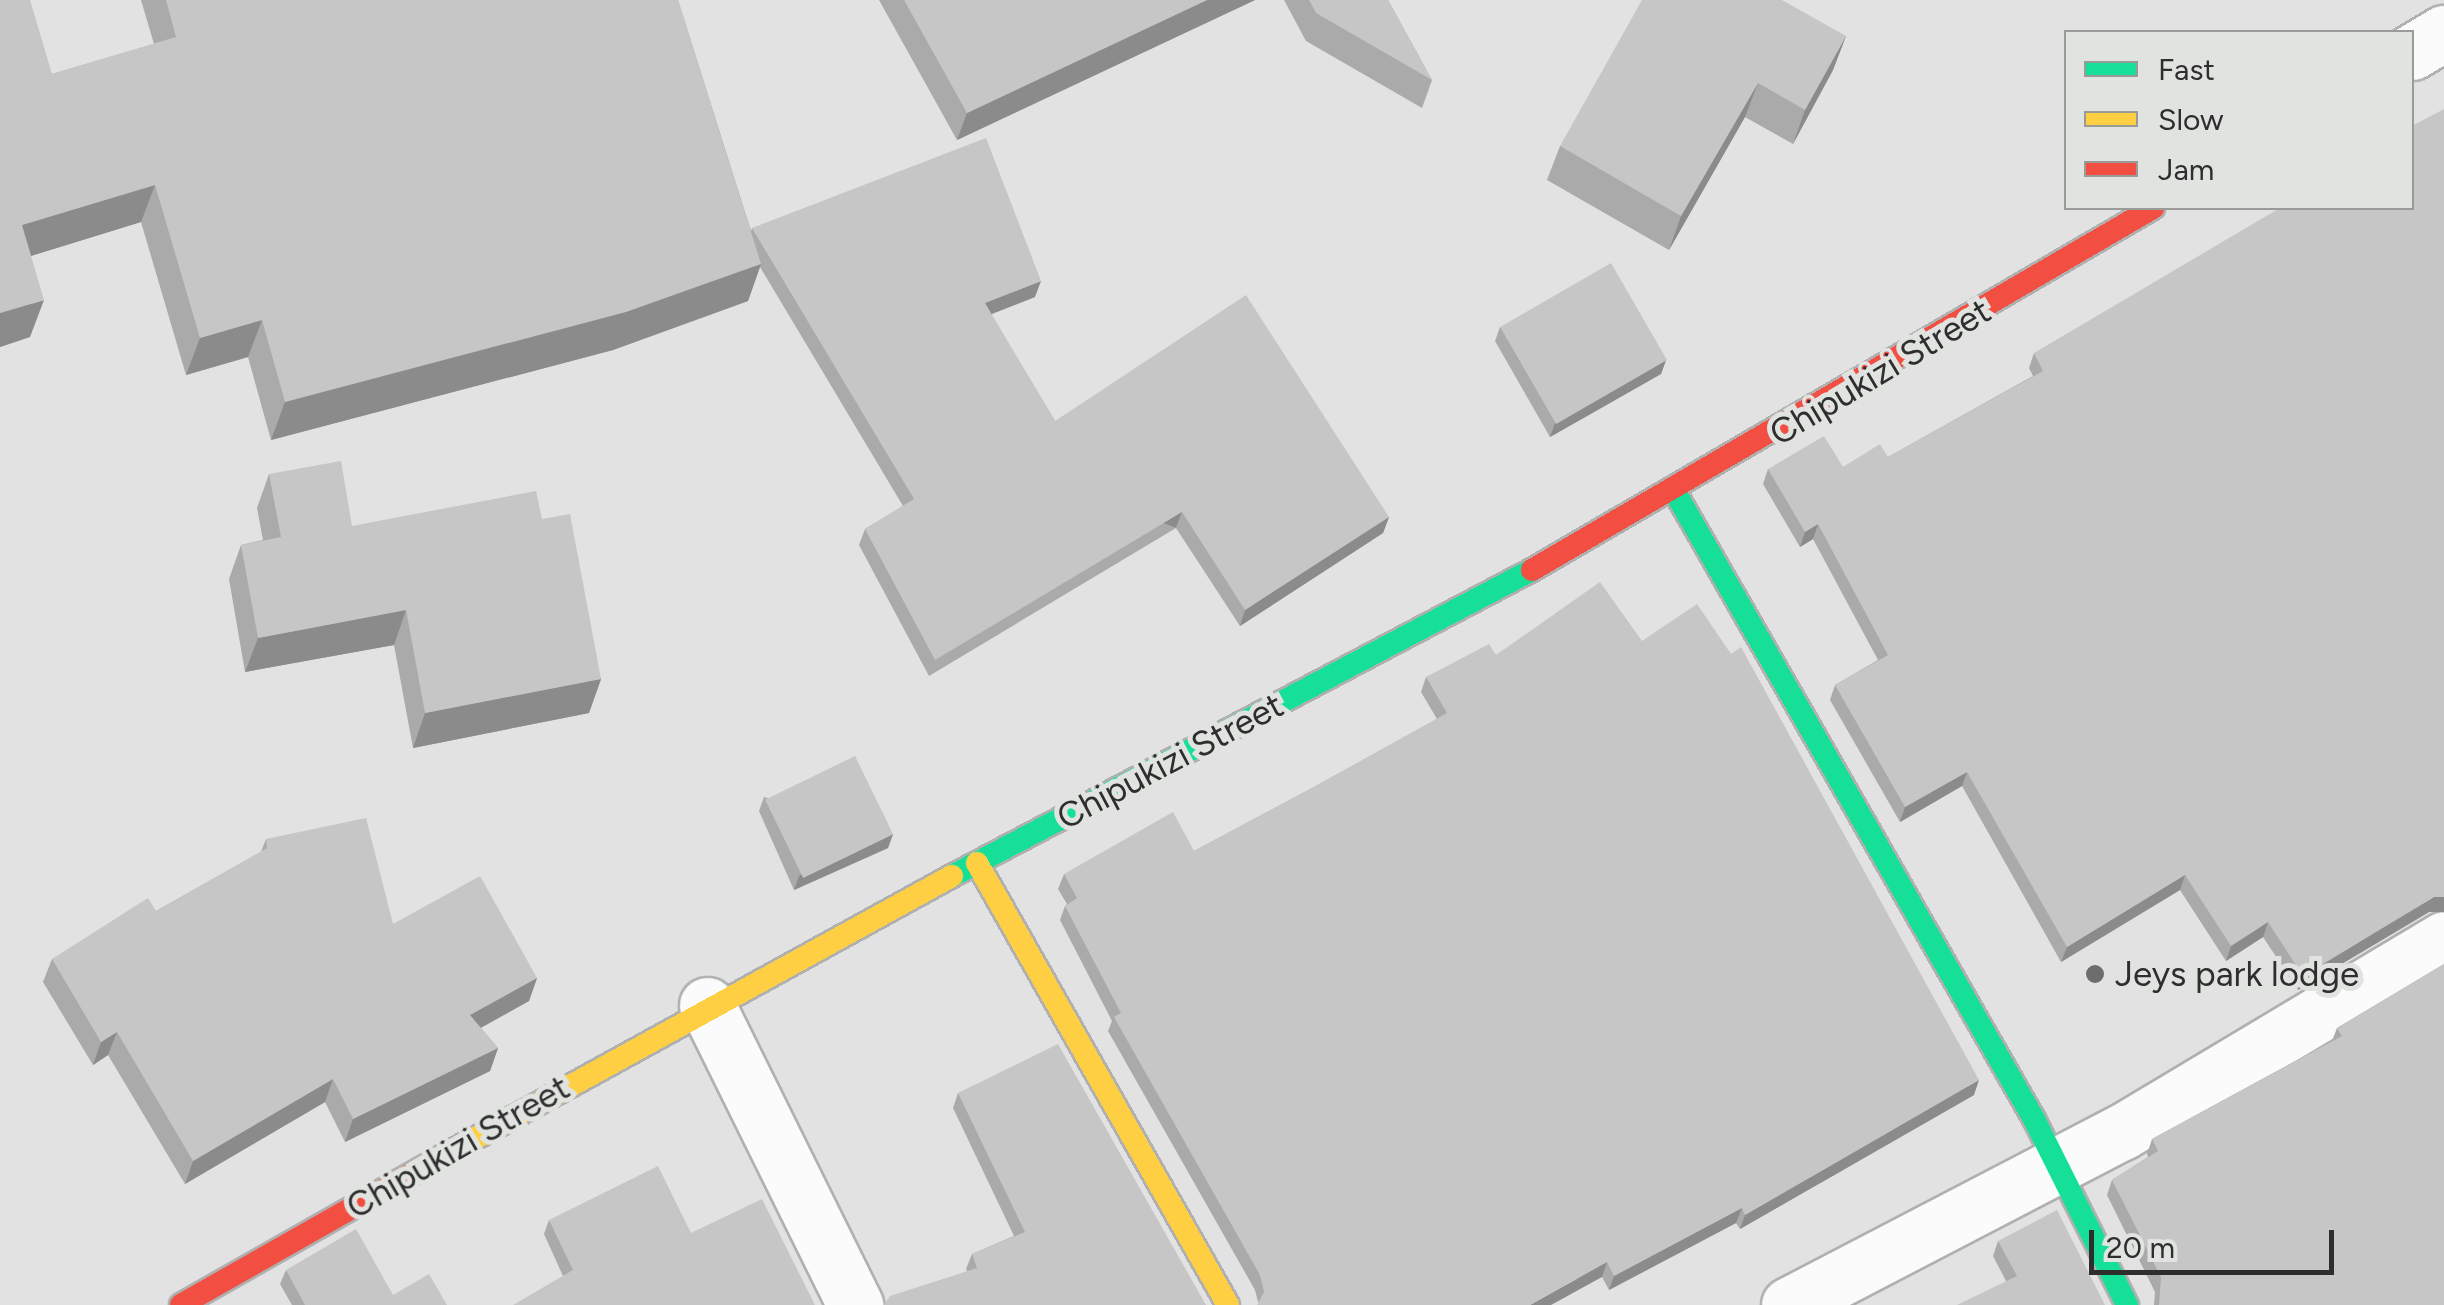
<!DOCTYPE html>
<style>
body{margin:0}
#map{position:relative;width:2444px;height:1305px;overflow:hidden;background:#e1e2e1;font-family:Figtree,sans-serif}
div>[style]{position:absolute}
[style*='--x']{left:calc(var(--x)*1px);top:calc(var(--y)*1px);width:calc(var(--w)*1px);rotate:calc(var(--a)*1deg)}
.roads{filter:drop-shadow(2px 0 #b0b0b0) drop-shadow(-2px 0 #b0b0b0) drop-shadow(0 2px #b0b0b0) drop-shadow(0 -2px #b0b0b0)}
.street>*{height:55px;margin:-27.5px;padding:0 27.5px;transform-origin:27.5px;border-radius:27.5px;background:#fafbfa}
.fast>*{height:22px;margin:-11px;padding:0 11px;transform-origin:11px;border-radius:11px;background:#16e098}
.slow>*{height:22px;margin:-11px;padding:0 11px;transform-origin:11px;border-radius:11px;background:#ffcf43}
.jam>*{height:22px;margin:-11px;padding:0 11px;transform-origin:11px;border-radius:11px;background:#f24e42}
.wall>*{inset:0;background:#a9aaa9}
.shaded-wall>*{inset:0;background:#8a8b8a;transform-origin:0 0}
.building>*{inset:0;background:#c5c6c5;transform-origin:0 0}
.dots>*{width:28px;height:28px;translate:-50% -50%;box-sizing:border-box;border:5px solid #e0e3e0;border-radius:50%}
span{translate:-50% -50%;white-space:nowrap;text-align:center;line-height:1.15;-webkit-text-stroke:10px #e0e3e0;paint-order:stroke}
.street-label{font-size:35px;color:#2d2e2d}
.poi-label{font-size:35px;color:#2d2e2d}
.left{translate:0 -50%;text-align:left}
.legend{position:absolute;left:2064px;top:30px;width:350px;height:180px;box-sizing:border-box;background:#e0e3e0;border:2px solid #989b98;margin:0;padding:12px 18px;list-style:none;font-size:30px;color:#2d2e2d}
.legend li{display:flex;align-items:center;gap:20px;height:50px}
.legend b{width:50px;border:2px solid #989b98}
.scale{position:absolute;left:2089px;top:1230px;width:245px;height:45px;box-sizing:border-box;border:5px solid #2d2e2d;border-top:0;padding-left:12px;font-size:30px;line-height:35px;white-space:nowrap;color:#2d2e2d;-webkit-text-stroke:8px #e0e3e0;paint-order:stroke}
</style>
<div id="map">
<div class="roads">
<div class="street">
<div style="--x:2412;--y:52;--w:37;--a:-31"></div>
<div style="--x:707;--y:1005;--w:335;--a:63.7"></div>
<div style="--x:1789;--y:1305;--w:375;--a:-27.5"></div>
<div style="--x:2122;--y:1132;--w:375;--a:-30.9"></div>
</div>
<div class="fast">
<div style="--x:1676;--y:494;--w:720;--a:60.2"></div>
<div style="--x:2034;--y:1119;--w:208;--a:63.4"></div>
<div style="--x:952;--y:876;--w:656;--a:-27.82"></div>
</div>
<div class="slow">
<div style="--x:977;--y:863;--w:508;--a:60.41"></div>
<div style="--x:443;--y:1156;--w:581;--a:-28.82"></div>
</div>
<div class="jam">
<div style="--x:1532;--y:570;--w:719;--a:-30.24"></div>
<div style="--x:181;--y:1305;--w:301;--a:-29.6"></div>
</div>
</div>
<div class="wall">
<div style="clip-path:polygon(0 0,52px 74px,154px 44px,141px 0,678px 0,751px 231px,752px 228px,1035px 297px,991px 314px,1055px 421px,1389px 517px,1383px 533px,1240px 626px,1176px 528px,929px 676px,859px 545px,865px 529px,903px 506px,760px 267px,748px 301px,613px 350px,271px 440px,248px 357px,186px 375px,141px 222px,31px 256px,30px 337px,0 347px)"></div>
<div style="clip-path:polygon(879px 0,1255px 0,957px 140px)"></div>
<div style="clip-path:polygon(1284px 0,1388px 0,1432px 80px,1422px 108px,1306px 41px)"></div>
<div style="clip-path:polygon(1846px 36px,1833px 70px,1793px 144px,1745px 117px,1669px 250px,1547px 180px,1560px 146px)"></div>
<div style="clip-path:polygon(1500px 327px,1666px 360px,1661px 374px,1550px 437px,1495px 341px)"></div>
<div style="clip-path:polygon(2034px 353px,2429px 912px,2298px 990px,2263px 937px,2226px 961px,2180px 890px,2061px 962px,1962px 786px,1900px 822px,1830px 700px,1835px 685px,1878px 660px,1813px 539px,1800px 547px,1763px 484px,1768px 469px,1843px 467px,1888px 457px,2033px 376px,2029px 368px)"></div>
<div style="clip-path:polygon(269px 474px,352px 526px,542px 519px,601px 679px,589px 713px,413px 748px,394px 645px,245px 672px,229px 579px,241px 545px,263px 540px,257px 508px)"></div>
<div style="clip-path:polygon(1642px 641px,1974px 1095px,1740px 1229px,1736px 1223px,1609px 1290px,1602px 1277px,1258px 1302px,1255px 1290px,1108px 1031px,1112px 1021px,1060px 920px,1065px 906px,1067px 904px,1058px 889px,1064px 874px,1194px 851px,1314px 787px,1437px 719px,1421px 692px,1426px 677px,1496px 655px)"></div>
<div style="clip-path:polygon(764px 797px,893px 834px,888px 848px,794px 890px,759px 811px)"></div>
<div style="clip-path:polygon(266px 839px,393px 924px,537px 978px,529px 1001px,481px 1028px,498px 1048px,490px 1071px,345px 1142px,325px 1102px,185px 1184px,108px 1055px,93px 1065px,43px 982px,52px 959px,156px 911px,261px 852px)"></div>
<div style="clip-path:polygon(2444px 964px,2444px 1305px,2154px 1305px,2155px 1292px,2107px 1195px,2112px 1180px,2148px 1157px,2147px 1154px,2152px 1139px,2332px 1041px,2337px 1028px)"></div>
<div style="clip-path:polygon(958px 1093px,1206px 1305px,967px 1271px,966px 1269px,972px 1254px,1014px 1236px,953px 1108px)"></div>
<div style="clip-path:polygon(549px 1220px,691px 1233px,563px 1276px,544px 1234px)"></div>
<div style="clip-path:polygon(1998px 1241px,2105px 1305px,2006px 1281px,1993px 1256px)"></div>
<div style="clip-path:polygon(286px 1270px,393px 1295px,447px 1305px,292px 1305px,280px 1284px)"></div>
</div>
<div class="shaded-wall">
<div style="clip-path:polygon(1207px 0,1255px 0,957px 140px,967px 113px)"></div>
<div style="clip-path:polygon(1846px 36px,1833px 70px,1793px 144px,1805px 110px)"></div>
<div style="clip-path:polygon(1758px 83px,1745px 117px,1669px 250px,1681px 216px)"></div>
<div style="clip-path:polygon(155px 185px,141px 222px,8px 263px,22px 225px)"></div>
<div style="clip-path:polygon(761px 264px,748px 301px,613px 350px,271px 440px,285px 402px)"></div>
<div style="clip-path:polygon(1041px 281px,1035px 297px,979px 319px,985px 303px)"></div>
<div style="clip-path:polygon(44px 300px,30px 337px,0 347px,0 313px)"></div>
<div style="clip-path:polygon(262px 320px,248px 357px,186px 375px,200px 338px)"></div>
<div style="clip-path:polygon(1666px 360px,1661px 374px,1550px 437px,1555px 423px)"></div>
<div style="left:1182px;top:512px;width:17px;height:288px;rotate:111deg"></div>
<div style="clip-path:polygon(1389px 517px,1383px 533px,1240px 626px,1245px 610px)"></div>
<div style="clip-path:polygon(1818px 524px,1813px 539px,1800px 547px,1805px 532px)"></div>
<div style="clip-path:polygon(406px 610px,394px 645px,245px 672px,258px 638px)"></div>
<div style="clip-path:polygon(601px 679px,589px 713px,413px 748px,425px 713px)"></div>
<div style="clip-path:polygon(1967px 772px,1962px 786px,1900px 822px,1905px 807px)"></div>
<div style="clip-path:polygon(893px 834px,888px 848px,794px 890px,799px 876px)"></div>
<div style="clip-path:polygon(2185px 875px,2180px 890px,2061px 962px,2067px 947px)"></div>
<div style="clip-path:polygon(2434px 897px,2444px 897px,2444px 912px,2429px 912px,2298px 990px,2303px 976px)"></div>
<div style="clip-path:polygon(2268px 922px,2263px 937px,2226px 961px,2231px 946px)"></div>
<div style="clip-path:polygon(537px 978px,529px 1001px,462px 1038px,470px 1015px)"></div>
<div style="clip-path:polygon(117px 1032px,108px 1055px,93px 1065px,101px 1042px)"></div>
<div style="clip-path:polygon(498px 1048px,490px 1071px,345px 1142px,353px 1119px)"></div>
<div style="clip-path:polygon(333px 1079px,325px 1102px,185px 1184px,193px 1161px)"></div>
<div style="clip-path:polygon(1979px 1080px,1974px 1095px,1740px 1229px,1745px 1215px)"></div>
<div style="clip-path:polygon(1742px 1208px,1736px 1223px,1609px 1290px,1614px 1276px)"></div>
<div style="clip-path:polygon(1607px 1262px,1602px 1277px,1551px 1305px,1530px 1305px)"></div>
</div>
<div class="building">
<div style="clip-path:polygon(0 0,30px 0,52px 74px,176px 37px,166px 0,678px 0,761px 264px,626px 312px,285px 402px,262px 320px,200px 338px,155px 185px,22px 225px,44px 300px,0 313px)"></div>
<div style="clip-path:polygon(904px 0,1207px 0,967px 113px)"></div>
<div style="clip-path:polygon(1309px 0,1388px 0,1432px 80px,1316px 13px)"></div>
<div style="clip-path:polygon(1642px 0,1782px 0,1846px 36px,1805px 110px,1758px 83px,1681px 216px,1560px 146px)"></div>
<div style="clip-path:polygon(2444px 109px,2444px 897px,2434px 897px,2303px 976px,2268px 922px,2231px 946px,2185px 875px,2067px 947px,1967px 772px,1905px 807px,1835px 685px,1888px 655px,1818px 524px,1805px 532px,1768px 469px,1824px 436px,1843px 467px,1880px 444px,1888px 457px,2043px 371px,2034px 353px,2280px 208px,2412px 208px,2412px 126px)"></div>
<div style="clip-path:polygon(986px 138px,1041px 281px,985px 303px,1055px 421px,1246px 295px,1389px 517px,1245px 610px,1182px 512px,935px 660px,865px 529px,914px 499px,752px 228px)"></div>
<div style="left:1611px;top:263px;width:112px;height:128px;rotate:60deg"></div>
<div style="clip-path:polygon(341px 461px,352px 526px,536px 491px,542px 519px,570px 514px,601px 679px,425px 713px,406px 610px,258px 638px,241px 545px,281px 537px,269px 474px)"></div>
<div style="clip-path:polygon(1600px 582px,1642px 641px,1697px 604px,1731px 654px,1741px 647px,1979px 1080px,1745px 1215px,1742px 1208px,1614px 1276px,1607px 1262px,1530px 1305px,1257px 1305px,1264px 1292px,1260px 1275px,1114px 1017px,1121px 1013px,1065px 906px,1077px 898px,1064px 874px,1173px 812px,1194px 851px,1314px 787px,1447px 713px,1426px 677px,1489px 644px,1496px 655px)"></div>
<div style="left:855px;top:756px;width:87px;height:100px;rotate:64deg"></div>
<div style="clip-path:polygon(366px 818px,393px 924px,480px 876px,537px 978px,470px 1015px,498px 1048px,353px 1119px,333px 1079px,193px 1161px,117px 1032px,101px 1042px,52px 959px,148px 898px,156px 911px,267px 848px,266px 839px)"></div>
<div style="clip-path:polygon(2444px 964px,2444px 1305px,2159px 1305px,2161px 1277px,2112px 1180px,2158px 1151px,2152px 1139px,2342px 1036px,2337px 1028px)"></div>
<div style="clip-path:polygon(1058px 1044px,1206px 1305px,884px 1305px,890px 1296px,977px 1268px,972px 1254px,1025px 1232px,958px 1093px)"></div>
<div style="clip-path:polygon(658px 1166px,691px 1233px,762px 1199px,815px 1305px,513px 1305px,573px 1270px,549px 1220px)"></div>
<div style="clip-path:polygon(2057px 1210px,2105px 1305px,1957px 1305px,2017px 1276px,1998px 1241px)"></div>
<div style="clip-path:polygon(356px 1229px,393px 1295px,429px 1274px,447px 1305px,305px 1305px,286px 1270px)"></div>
</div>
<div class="dots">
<div style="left:2095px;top:974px;background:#6c6d6c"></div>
</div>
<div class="street-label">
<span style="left:1880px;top:372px;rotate:-31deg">Chipukizi Street</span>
<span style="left:1170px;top:761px;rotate:-28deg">Chipukizi Street</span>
<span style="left:458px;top:1147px;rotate:-30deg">Chipukizi Street</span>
</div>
<div class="poi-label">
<span class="left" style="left:2115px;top:974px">Jeys park lodge</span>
</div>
<ul class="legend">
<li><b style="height:12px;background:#16e098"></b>Fast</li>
<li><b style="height:12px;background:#ffcf43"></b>Slow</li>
<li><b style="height:12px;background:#f24e42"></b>Jam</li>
</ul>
<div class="scale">20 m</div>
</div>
